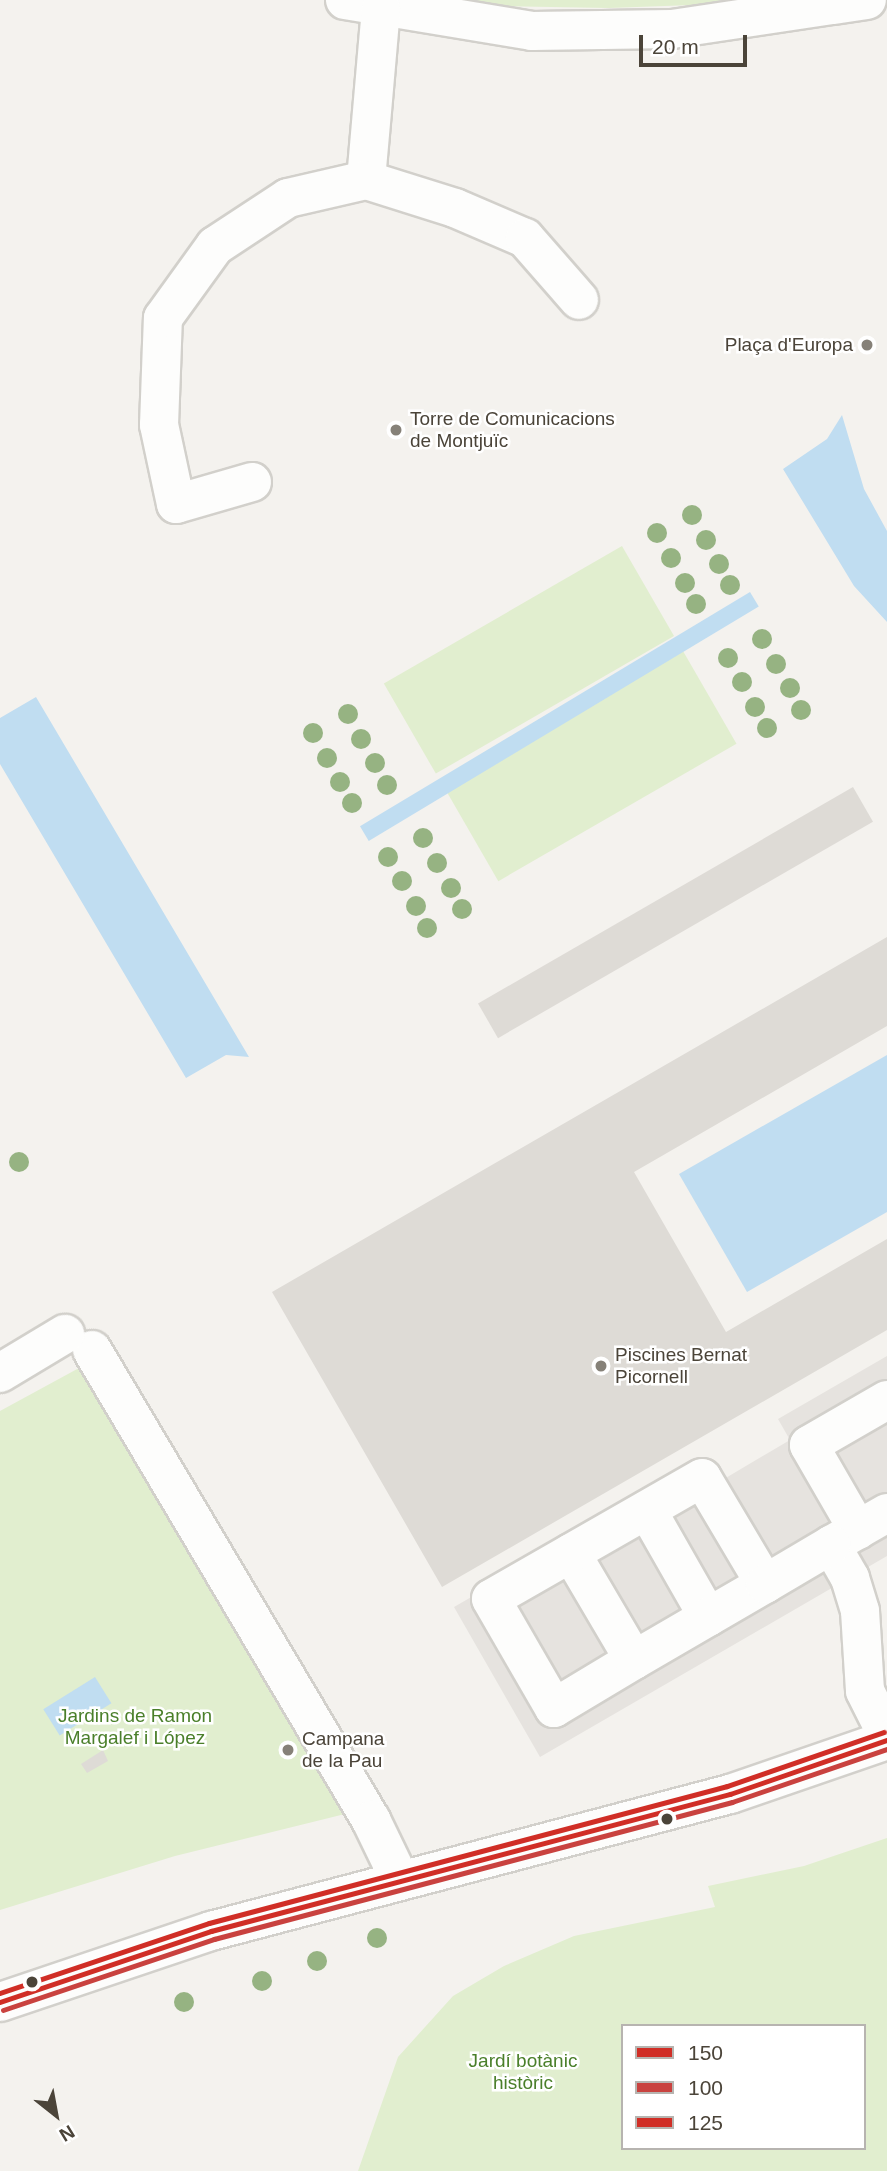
<!DOCTYPE html>
<meta charset="utf-8">
<style>
body{margin:0}
#map{position:relative;width:887px;height:2171px;overflow:hidden;background:#f4f2ee;font-family:Arial,sans-serif}
div>[style]{position:absolute}
[style*='--x']{left:calc(var(--x)*1px);top:calc(var(--y)*1px);width:calc(var(--w)*1px);rotate:calc(var(--a)*1deg)}
.green>*{inset:0;background:#e1eecf;transform-origin:0 0}
.parking>*{inset:0;background:#e6e3df}
.water>*{inset:0;background:#c0ddf1;transform-origin:0 0}
.building>*{inset:0;background:#dedbd6;transform-origin:0 0}
.roads{filter:drop-shadow(2px 0 #d2d0cb) drop-shadow(-2px 0 #d2d0cb) drop-shadow(0 2px #d2d0cb) drop-shadow(0 -2px #d2d0cb)}
.minor>*{height:38px;margin:-19px;padding:0 19px;transform-origin:19px;border-radius:19px;background:#fdfdfc}
.bus-1>*{height:5px;margin:-2.5px;padding:0 2.5px;transform-origin:2.5px;border-radius:2.5px;background:#d02e26}
.bus-2>*{height:5px;margin:-2.5px;padding:0 2.5px;transform-origin:2.5px;border-radius:2.5px;background:#c9423f}
.bus-3>*{height:5px;margin:-2.5px;padding:0 2.5px;transform-origin:2.5px;border-radius:2.5px;background:#d02e26}
.trees>*{width:20px;height:20px;margin:-10px;border-radius:50%;background:#96b382}
.dots>*{width:19px;height:19px;translate:-50% -50%;box-sizing:border-box;border:4px solid #fff;border-radius:50%}
span{translate:-50% -50%;white-space:nowrap;text-align:center;line-height:1.15;-webkit-text-stroke:5px #fff;paint-order:stroke}
.poi-label{font-size:19px;color:#4b4439}
.right{translate:-100% -50%;text-align:right}
.left{translate:0 -50%;text-align:left}
.park-label{font-size:19px;color:#4a7f2a}
.legend{position:absolute;left:621px;top:2024px;width:245px;height:126px;box-sizing:border-box;background:#fff;border:2px solid #b7b4b0;margin:0;padding:9px 12px;list-style:none;font-size:21px;color:#4b4439}
.legend li{display:flex;align-items:center;gap:14px;height:35px}
.legend b{width:35px;border:2px solid #b7b4b0}
.north{position:absolute;left:21px;top:2080px;width:70px;height:70px;-webkit-text-stroke:5px #fff;paint-order:stroke;rotate:149deg;font-size:19px;font-weight:700;line-height:28px;text-align:center;color:#4b4439}
.north::after{content:'';display:block;margin:auto;width:24px;height:32px;background:#4b4439;clip-path:polygon(50% 0,100% 100%,50% 72%,0 100%)}
.scale{position:absolute;left:639px;top:35px;width:108px;height:32px;box-sizing:border-box;border:4px solid #4b4439;border-top:0;padding-left:9px;font-size:21px;line-height:24px;white-space:nowrap;color:#4b4439;-webkit-text-stroke:5px #fff;paint-order:stroke}
</style>
<div id="map">
<div class="green">
<div style="clip-path:polygon(470px 0,720px 0,720px 4px,609px 8px,495px 6px)"></div>
<div style="left:622px;top:546px;width:104px;height:275px;rotate:60deg"></div>
<div style="left:683px;top:651px;width:107px;height:275px;rotate:60deg"></div>
<div style="clip-path:polygon(79px 1368px,345px 1814px,175px 1856px,0 1910px,0 1411px)"></div>
<div style="clip-path:polygon(evenodd,887px 1838px,887px 2171px,358px 2171px,398px 2057px,453px 1996px,504px 1966px,574px 1936px,715px 1907px,708px 1886px,804px 1866px,887px 1838px,623px 2026px,864px 2026px,864px 2148px,623px 2148px,623px 2026px)"></div>
</div>
<div class="parking">
<div style="clip-path:polygon(887px 1356px,887px 1556px,540px 1757px,454px 1607px,711px 1459px,724px 1479px,790px 1440px,778px 1419px)"></div>
</div>
<div class="water">
<div style="clip-path:polygon(842px 415px,864px 489px,887px 531px,887px 622px,854px 586px,783px 469px,827px 439px)"></div>
<div style="left:750px;top:592px;width:17px;height:455px;rotate:59deg"></div>
<div style="clip-path:polygon(36px 697px,249px 1057px,226px 1055px,186px 1078px,0 764px,0 718px)"></div>
<div style="clip-path:polygon(887px 1055px,887px 1212px,747px 1292px,679px 1174px)"></div>
<div style="left:95px;top:1677px;width:31px;height:61px;rotate:58deg"></div>
</div>
<div class="building">
<div style="left:853px;top:787px;width:40px;height:433px;rotate:60deg"></div>
<div style="clip-path:polygon(887px 937px,887px 1026px,634px 1172px,726px 1332px,887px 1239px,887px 1330px,442px 1587px,272px 1292px)"></div>
<div style="clip-path:polygon(103px 1750px,108px 1761px,87px 1773px,81px 1764px)"></div>
</div>
<div class="roads">
<div class="minor">
<div style="--x:345;--y:0;--w:190;--a:9.4"></div>
<div style="--x:532;--y:31;--w:140;--a:-0.8"></div>
<div style="--x:672;--y:29;--w:197;--a:-8.5"></div>
<div style="--x:366;--y:180;--w:172;--a:-85"></div>
<div style="--x:252;--y:482;--w:79;--a:163.9"></div>
<div style="--x:176;--y:504;--w:81;--a:-102.1"></div>
<div style="--x:159;--y:425;--w:107;--a:-87.9"></div>
<div style="--x:163;--y:318;--w:89;--a:-54.2"></div>
<div style="--x:215;--y:246;--w:87;--a:-33.3"></div>
<div style="--x:288;--y:198;--w:80;--a:-13"></div>
<div style="--x:366;--y:180;--w:93;--a:17.5"></div>
<div style="--x:455;--y:208;--w:76;--a:23.2"></div>
<div style="--x:525;--y:238;--w:82;--a:48.9"></div>
<div style="--x:92;--y:1350;--w:547;--a:59.31"></div>
<div style="--x:371;--y:1820;--w:67;--a:64.2"></div>
<div style="--x:0;--y:1373;--w:76;--a:-31"></div>
<div style="--x:647;--y:1510;--w:123;--a:60.3"></div>
<div style="--x:887;--y:1513;--w:64;--a:150.3"></div>
<div style="--x:831;--y:1545;--w:38;--a:60"></div>
<div style="--x:850;--y:1578;--w:34;--a:73"></div>
<div style="--x:860;--y:1611;--w:80;--a:86.4"></div>
<div style="--x:865;--y:1691;--w:49;--a:63.4"></div>
<div style="--x:858;--y:1530;--w:98;--a:-120"></div>
<div style="--x:809;--y:1445;--w:90;--a:-30"></div>
<div style="--x:571;--y:1553;--w:124;--a:59.5"></div>
<div style="--x:765;--y:1584;--w:123;--a:-120.7"></div>
<div style="--x:702;--y:1478;--w:243;--a:150.2"></div>
<div style="--x:491;--y:1599;--w:126;--a:60"></div>
<div style="--x:554;--y:1708;--w:93;--a:-31"></div>
<div style="--x:634;--y:1660;--w:86;--a:-30.2"></div>
<div style="--x:708;--y:1617;--w:66;--a:-30.1"></div>
<div style="--x:765;--y:1584;--w:77;--a:-30.6"></div>
<div style="--x:0;--y:2002;--w:223;--a:-18.6"></div>
<div style="--x:211;--y:1931;--w:537;--a:-14.79"></div>
<div style="--x:730;--y:1794;--w:166;--a:-19"></div>
</div>
</div>
<div class="bus-1">
<div style="--x:0;--y:2002;--w:223;--a:-18.6"></div>
<div style="--x:211;--y:1931;--w:537;--a:-14.79"></div>
<div style="--x:730;--y:1794;--w:166;--a:-19"></div>
</div>
<div class="bus-2">
<div style="--x:3;--y:2010;--w:223;--a:-18.6"></div>
<div style="--x:214;--y:1939;--w:536;--a:-14.81"></div>
<div style="--x:732;--y:1802;--w:164;--a:-18.9"></div>
</div>
<div class="bus-3">
<div style="--x:0;--y:1993;--w:220;--a:-18.5"></div>
<div style="--x:209;--y:1923;--w:536;--a:-14.81"></div>
<div style="--x:727;--y:1786;--w:166;--a:-19"></div>
</div>
<div class="trees">
<div style="left:692px;top:515px"></div>
<div style="left:657px;top:533px"></div>
<div style="left:706px;top:540px"></div>
<div style="left:671px;top:558px"></div>
<div style="left:719px;top:564px"></div>
<div style="left:685px;top:583px"></div>
<div style="left:730px;top:585px"></div>
<div style="left:696px;top:604px"></div>
<div style="left:762px;top:639px"></div>
<div style="left:728px;top:658px"></div>
<div style="left:776px;top:664px"></div>
<div style="left:742px;top:682px"></div>
<div style="left:790px;top:688px"></div>
<div style="left:755px;top:707px"></div>
<div style="left:801px;top:710px"></div>
<div style="left:348px;top:714px"></div>
<div style="left:767px;top:728px"></div>
<div style="left:313px;top:733px"></div>
<div style="left:361px;top:739px"></div>
<div style="left:327px;top:758px"></div>
<div style="left:375px;top:763px"></div>
<div style="left:340px;top:782px"></div>
<div style="left:387px;top:785px"></div>
<div style="left:352px;top:803px"></div>
<div style="left:423px;top:838px"></div>
<div style="left:388px;top:857px"></div>
<div style="left:437px;top:863px"></div>
<div style="left:402px;top:881px"></div>
<div style="left:451px;top:888px"></div>
<div style="left:416px;top:906px"></div>
<div style="left:462px;top:909px"></div>
<div style="left:427px;top:928px"></div>
<div style="left:19px;top:1162px"></div>
<div style="left:377px;top:1938px"></div>
<div style="left:317px;top:1961px"></div>
<div style="left:262px;top:1981px"></div>
<div style="left:184px;top:2002px"></div>
</div>
<div class="dots">
<div style="left:867px;top:345px;background:#868178"></div>
<div style="left:396px;top:430px;background:#868178"></div>
<div style="left:601px;top:1366px;background:#868178"></div>
<div style="left:288px;top:1750px;background:#868178"></div>
<div style="left:667px;top:1819px;background:#4b4439"></div>
<div style="left:32px;top:1982px;background:#4b4439"></div>
</div>
<div class="poi-label">
<span class="right" style="left:853px;top:345px">Plaça d'Europa</span>
<span class="left" style="left:410px;top:430px">Torre de Comunicacions<br>de Montjuïc</span>
<span class="left" style="left:615px;top:1366px">Piscines Bernat<br>Picornell</span>
<span class="left" style="left:302px;top:1750px">Campana<br>de la Pau</span>
</div>
<div class="park-label">
<span style="left:135px;top:1727px">Jardins de Ramon<br>Margalef i López</span>
<span style="left:523px;top:2072px">Jardí botànic<br>històric</span>
</div>
<ul class="legend">
<li><b style="height:9px;background:#d02e26"></b>150</li>
<li><b style="height:9px;background:#c9423f"></b>100</li>
<li><b style="height:9px;background:#d02e26"></b>125</li>
</ul>
<div class="north">N</div>
<div class="scale">20 m</div>
</div>
